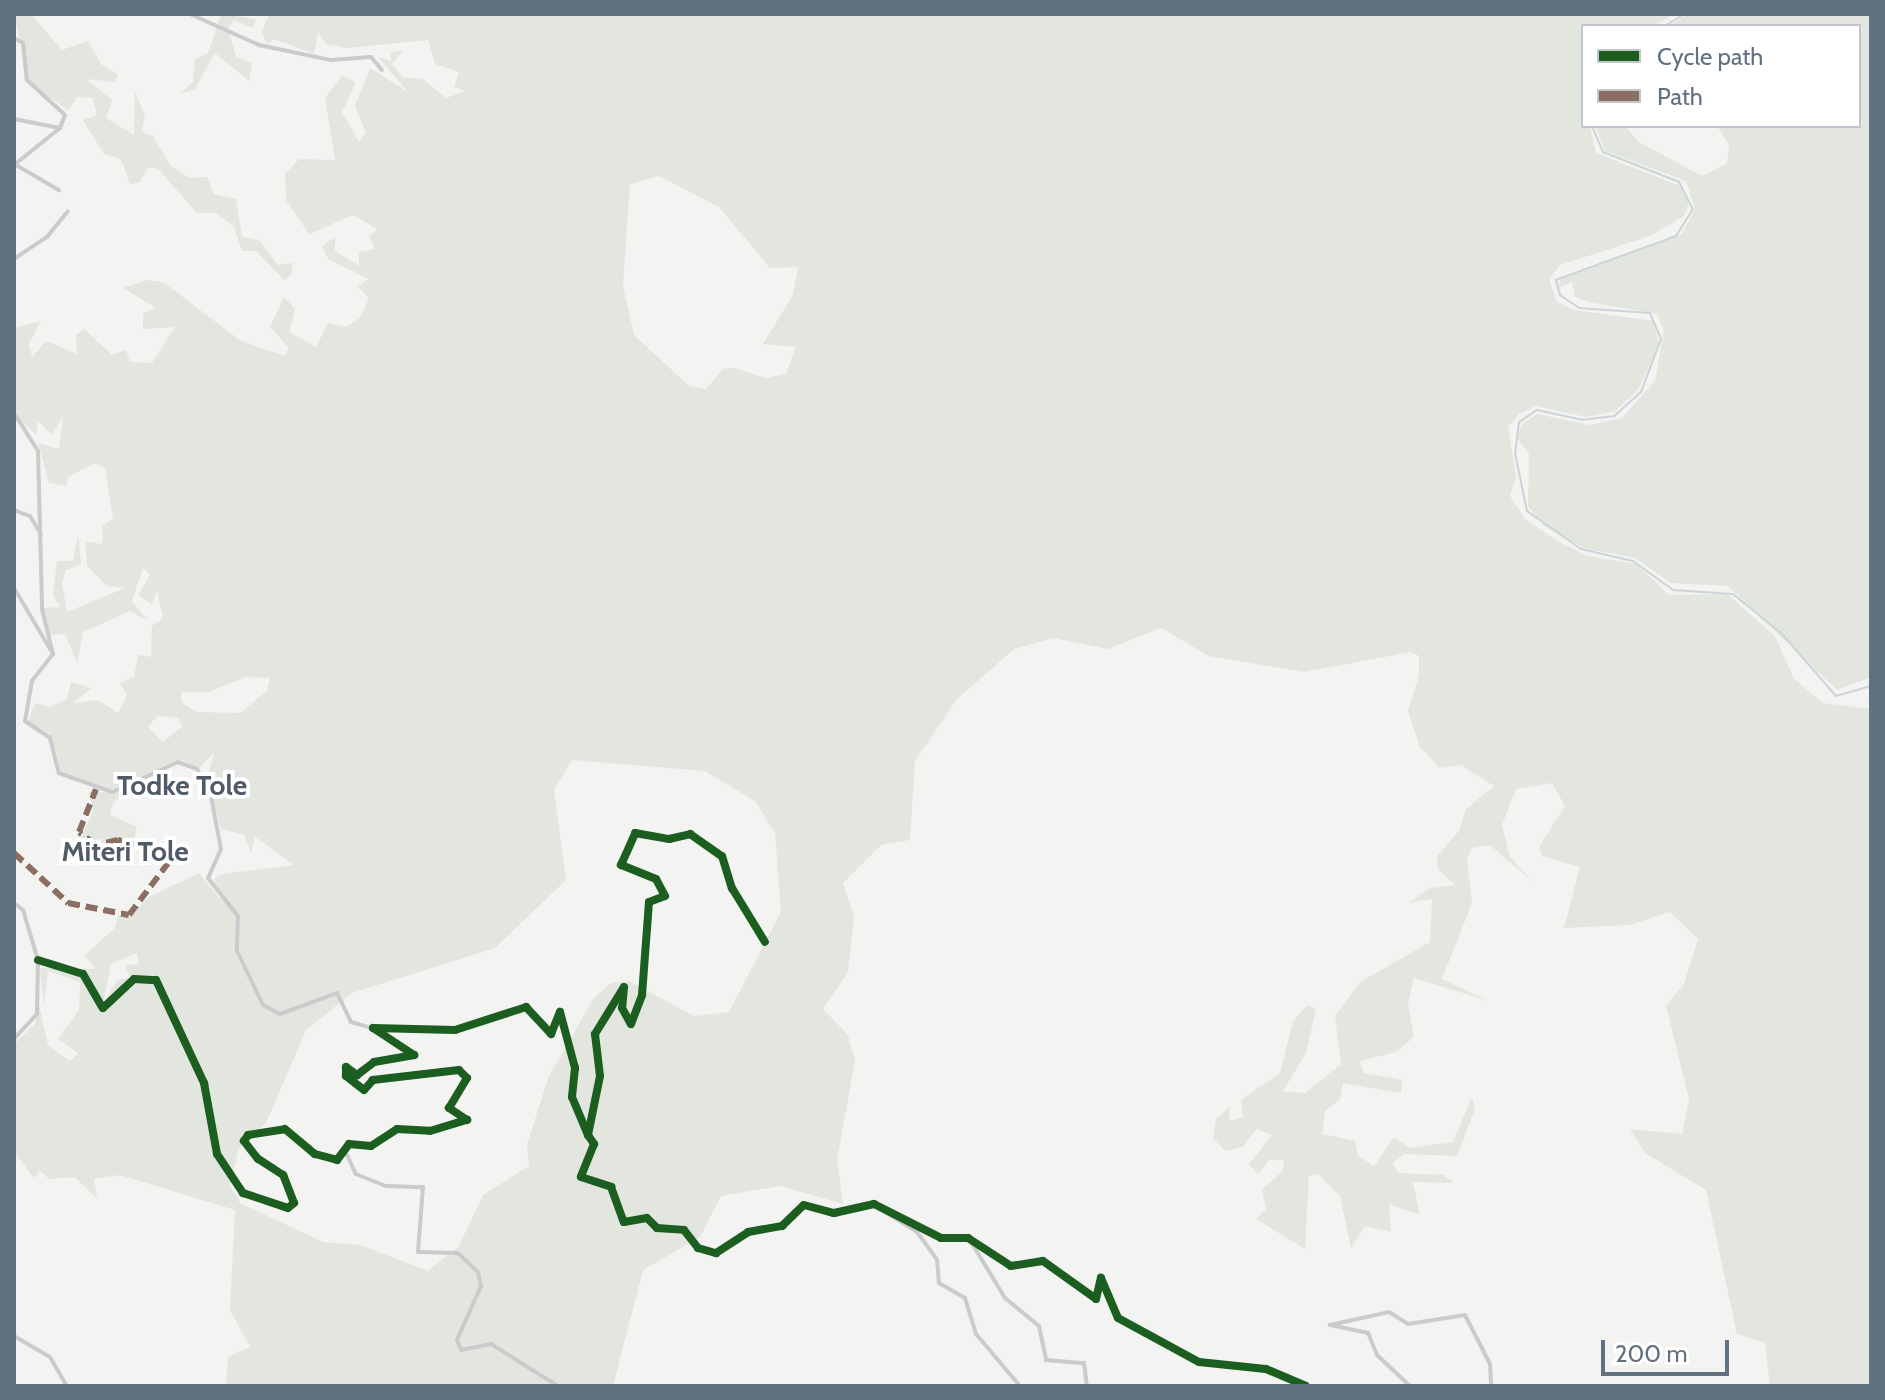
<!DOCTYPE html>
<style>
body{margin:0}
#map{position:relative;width:1885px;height:1400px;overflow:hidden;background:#f3f3f1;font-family:Cabin,sans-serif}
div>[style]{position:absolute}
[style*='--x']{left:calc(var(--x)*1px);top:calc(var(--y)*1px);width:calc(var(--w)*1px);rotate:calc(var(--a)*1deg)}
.green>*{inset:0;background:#e2e6df}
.stream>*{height:2px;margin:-1px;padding:0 1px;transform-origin:1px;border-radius:1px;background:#ccd4d7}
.minor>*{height:4px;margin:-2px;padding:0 2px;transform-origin:2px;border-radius:2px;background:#cacbcc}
.quiet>*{height:6px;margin-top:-3px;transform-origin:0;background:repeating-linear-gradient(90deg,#8d6e63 0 12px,transparent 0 18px)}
.cycleway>*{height:8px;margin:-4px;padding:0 4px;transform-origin:4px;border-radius:4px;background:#1b5e20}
span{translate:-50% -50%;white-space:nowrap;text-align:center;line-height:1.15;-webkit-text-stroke:8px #fff;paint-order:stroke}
.quarter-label{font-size:28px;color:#505b67;font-weight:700}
.frame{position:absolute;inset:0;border:16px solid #627182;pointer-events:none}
.legend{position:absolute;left:1581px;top:24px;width:280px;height:104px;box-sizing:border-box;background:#fff;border:2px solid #c0c6cd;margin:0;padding:10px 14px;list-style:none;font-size:24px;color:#627182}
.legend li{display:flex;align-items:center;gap:16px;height:40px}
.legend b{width:40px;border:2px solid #c0c6cd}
.scale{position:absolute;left:1601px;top:1340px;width:128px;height:36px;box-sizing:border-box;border:4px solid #627182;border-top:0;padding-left:10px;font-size:24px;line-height:28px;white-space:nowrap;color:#627182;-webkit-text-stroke:6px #fff;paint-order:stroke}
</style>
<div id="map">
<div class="green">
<div style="clip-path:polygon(14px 14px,31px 14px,62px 50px,88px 41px,101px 64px,118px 75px,115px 82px,86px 79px,112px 100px,106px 118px,134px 135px,135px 92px,145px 115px,142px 132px,153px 136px,170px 165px,189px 178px,207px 177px,214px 194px,236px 199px,242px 237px,259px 240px,278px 265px,293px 263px,291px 276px,284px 280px,256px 251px,242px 251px,234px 226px,216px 213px,197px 213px,158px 169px,148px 167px,140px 182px,130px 184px,121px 159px,104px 154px,83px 120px,97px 115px,93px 98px,77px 97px,68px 110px,30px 84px)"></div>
<div style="clip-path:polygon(221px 14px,256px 19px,253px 28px,234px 20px,228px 29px,236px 56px,252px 64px,249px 81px,215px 53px,195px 89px,180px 94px,193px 82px,195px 59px,208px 53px)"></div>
<div style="clip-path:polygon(evenodd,269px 14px,1674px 14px,1653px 26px,1583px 26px,1583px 126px,1590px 126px,1596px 153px,1680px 186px,1689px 203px,1684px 216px,1650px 236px,1560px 265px,1549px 279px,1557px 302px,1574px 310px,1654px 321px,1659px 344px,1639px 388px,1616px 411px,1586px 417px,1536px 406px,1519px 414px,1508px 427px,1516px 477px,1510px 496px,1526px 520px,1556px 540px,1587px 556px,1636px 564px,1669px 595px,1727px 594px,1775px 636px,1794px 679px,1823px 703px,1871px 709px,1871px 1386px,1770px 1386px,1765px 1343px,1737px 1334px,1706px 1190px,1645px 1153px,1630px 1129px,1682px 1134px,1689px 1099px,1666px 1006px,1684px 984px,1698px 939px,1670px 912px,1629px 925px,1564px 928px,1580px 867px,1542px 856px,1539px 847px,1565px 806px,1552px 783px,1516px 789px,1502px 825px,1510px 857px,1533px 882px,1490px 845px,1472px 848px,1467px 859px,1472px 903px,1442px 979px,1489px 1001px,1414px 978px,1408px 1004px,1414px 1037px,1396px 1052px,1360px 1061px,1364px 1073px,1402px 1080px,1401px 1093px,1343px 1083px,1340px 1099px,1325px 1111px,1322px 1134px,1355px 1141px,1358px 1156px,1374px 1166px,1394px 1137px,1409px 1148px,1453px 1142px,1472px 1097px,1475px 1109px,1457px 1156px,1404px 1154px,1393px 1163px,1398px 1173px,1443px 1175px,1454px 1183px,1413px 1182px,1420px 1215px,1389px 1204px,1391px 1232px,1365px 1226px,1351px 1248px,1340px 1196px,1318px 1174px,1309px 1176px,1305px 1249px,1256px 1219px,1266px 1209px,1262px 1189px,1282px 1172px,1284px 1161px,1270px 1159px,1258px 1175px,1249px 1164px,1272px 1135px,1257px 1129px,1242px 1147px,1225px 1151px,1213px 1138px,1216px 1119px,1230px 1106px,1229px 1121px,1243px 1117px,1241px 1100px,1280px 1073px,1293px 1021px,1308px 1005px,1316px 1010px,1306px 1053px,1283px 1091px,1305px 1093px,1341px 1064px,1335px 1016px,1360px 982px,1430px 942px,1432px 899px,1408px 903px,1430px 888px,1455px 885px,1438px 869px,1437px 856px,1459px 831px,1466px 809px,1494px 786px,1461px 765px,1440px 768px,1420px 747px,1408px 711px,1419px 675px,1419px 656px,1411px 652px,1304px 672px,1209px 656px,1161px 628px,1108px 649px,1053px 638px,1014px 649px,956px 700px,915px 761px,910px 840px,881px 845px,843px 883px,854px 917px,848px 972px,823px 1009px,848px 1035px,855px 1060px,837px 1160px,843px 1204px,781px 1186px,721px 1196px,700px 1237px,643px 1270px,613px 1386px,226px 1386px,228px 1357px,250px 1347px,230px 1310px,235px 1210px,120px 1175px,94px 1179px,97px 1199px,75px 1177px,49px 1179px,40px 1171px,34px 1178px,14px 1152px,14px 1044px,35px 1024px,39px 1004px,48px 1045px,70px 1061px,78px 1053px,58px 1039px,79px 1010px,80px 982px,48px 971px,44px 1007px,40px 968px,95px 969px,85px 955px,115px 928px,118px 915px,129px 917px,149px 897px,199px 873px,221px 900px,214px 879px,222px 874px,294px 865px,255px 837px,251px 852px,244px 835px,221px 829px,207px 778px,214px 753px,199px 768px,180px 759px,110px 790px,61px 771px,50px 734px,28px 722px,35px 703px,50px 707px,67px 699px,71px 682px,92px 688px,73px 703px,98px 700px,118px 713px,127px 695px,120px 683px,134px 677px,138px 655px,151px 657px,152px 626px,163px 618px,157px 590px,152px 605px,138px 595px,150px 575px,143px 568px,132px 601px,148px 621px,130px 611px,83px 632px,77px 663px,65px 634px,48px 635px,43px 608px,60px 607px,53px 595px,57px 561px,73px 561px,78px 535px,81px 564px,66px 570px,62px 583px,67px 612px,125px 588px,107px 586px,87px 566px,85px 541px,102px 544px,103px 525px,113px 519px,105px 468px,95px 463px,68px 477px,66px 486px,49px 483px,38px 443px,59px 449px,63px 416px,52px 435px,37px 420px,37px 435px,14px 415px,14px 328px,41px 321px,29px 344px,32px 357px,46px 341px,77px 354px,76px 335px,84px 329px,112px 355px,126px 350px,130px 362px,152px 363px,175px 327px,143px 329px,143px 313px,156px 308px,123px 288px,147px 280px,163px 282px,241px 341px,285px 356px,289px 348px,270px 327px,284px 297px,295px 309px,289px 332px,316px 347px,328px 323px,346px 327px,360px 318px,369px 298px,358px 287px,368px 279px,328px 259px,322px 246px,335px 237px,335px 251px,359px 266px,359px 252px,375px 249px,369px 237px,377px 229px,353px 215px,309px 234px,286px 200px,285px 174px,299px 159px,335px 160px,325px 98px,342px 75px,356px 82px,342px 112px,359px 142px,366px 133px,355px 106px,370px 68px,408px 92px,378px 57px,391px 61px,391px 52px,404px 50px,392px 64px,403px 77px,423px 79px,446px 98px,466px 91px,454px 87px,459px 72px,435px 64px,428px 40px,347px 48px,326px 44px,318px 32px,314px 54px,274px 39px,267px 44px,262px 33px,269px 14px,659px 176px,719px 207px,770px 268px,798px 267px,793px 295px,763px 344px,796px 347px,786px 374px,766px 378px,734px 368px,723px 369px,706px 389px,689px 386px,634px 335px,623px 286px,630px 184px,659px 176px,269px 14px,246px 677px,270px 678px,267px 691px,240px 713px,196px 712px,181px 702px,181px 692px,209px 692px,246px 677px,269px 14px,157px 716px,178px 718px,183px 726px,163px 742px,148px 727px,157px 716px,269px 14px,572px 760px,705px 771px,755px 801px,775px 833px,781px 912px,729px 1012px,694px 1016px,629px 981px,611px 983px,594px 998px,549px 1076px,527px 1144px,529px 1166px,483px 1195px,459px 1246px,428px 1271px,360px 1245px,323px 1242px,240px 1203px,230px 1185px,239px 1148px,266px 1123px,306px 1030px,352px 993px,495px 948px,566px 880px,554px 790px,572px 760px,269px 14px,137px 953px,139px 964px,125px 965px,130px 978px,117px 980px,103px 1004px,111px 964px,137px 953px)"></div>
<div style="clip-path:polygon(1688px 14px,1871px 14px,1871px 677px,1837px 690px,1728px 586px,1671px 583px,1635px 558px,1584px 548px,1544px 526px,1528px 506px,1529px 454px,1517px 438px,1522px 424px,1537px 414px,1590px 425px,1622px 418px,1655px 381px,1664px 331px,1657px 314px,1589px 302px,1575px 297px,1572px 282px,1559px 288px,1560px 280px,1682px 234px,1695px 209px,1686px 181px,1605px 151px,1595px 126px,1625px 126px,1639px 142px,1702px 176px,1727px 164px,1729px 145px,1717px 126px,1859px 126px,1859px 26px,1669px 26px)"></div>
<div style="clip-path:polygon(165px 769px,169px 779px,158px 777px,153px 792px,122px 794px,113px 803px,110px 815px,137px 827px,134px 840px,101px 846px,81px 838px,93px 811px,89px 792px,116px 792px)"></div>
</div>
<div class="stream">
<div style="--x:1665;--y:26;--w:22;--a:-32"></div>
<div style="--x:1592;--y:126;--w:28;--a:67"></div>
<div style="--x:1603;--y:152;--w:82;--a:21.5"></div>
<div style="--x:1679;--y:182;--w:30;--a:63"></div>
<div style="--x:1693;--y:209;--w:32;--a:122"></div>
<div style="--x:1676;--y:236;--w:128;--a:159.9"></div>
<div style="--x:1556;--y:280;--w:16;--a:75"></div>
<div style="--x:1560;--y:295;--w:23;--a:34"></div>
<div style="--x:1579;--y:308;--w:71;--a:4"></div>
<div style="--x:1650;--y:313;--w:28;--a:67"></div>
<div style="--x:1661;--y:339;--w:57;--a:110.7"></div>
<div style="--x:1641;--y:392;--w:36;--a:138"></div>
<div style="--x:1614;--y:416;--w:31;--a:173"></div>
<div style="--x:1583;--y:420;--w:47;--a:-167.7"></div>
<div style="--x:1537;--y:410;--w:22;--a:146"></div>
<div style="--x:1519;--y:422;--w:31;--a:97"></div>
<div style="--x:1515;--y:453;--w:59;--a:78.3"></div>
<div style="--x:1527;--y:511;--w:66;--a:35.1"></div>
<div style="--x:1581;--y:549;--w:53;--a:13"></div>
<div style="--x:1633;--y:561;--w:49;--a:35.9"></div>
<div style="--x:1673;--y:590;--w:60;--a:3.8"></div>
<div style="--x:1733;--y:594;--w:63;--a:39.2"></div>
<div style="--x:1782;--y:634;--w:82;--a:48.9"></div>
<div style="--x:1836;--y:696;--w:36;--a:-16"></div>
</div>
<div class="minor">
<div style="--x:190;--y:14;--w:76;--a:24.2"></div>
<div style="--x:259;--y:45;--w:74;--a:11.8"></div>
<div style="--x:331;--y:60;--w:40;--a:-4.3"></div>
<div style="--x:371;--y:57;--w:17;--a:50"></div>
<div style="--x:14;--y:38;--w:10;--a:29"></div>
<div style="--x:23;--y:43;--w:37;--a:84"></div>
<div style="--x:27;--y:80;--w:52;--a:42.6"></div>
<div style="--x:65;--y:115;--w:14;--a:111"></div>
<div style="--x:60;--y:128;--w:59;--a:141.2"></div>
<div style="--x:14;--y:119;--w:47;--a:11.1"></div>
<div style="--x:16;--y:165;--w:50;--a:30.2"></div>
<div style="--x:14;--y:259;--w:40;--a:-34"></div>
<div style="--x:47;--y:237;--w:33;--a:-51"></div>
<div style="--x:14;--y:413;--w:45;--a:57.7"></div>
<div style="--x:38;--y:451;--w:158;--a:88.5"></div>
<div style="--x:42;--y:609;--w:46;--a:76.3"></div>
<div style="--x:14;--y:510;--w:17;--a:21"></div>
<div style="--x:30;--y:516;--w:21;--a:59"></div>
<div style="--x:14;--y:588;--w:77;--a:59.4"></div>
<div style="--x:53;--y:654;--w:34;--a:128"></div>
<div style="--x:32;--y:681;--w:41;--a:99.9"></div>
<div style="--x:25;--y:721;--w:30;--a:34"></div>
<div style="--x:50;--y:738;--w:36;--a:76"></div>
<div style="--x:59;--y:773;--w:56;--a:19.7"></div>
<div style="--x:112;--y:792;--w:72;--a:-24.4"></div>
<div style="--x:178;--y:762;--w:20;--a:20"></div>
<div style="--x:197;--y:769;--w:26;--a:59"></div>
<div style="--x:210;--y:791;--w:59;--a:79.3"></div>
<div style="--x:221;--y:849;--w:32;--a:114"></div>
<div style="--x:208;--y:878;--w:48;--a:51.7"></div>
<div style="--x:238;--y:916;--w:35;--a:92"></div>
<div style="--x:237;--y:951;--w:60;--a:64.3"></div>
<div style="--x:263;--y:1005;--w:19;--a:28"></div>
<div style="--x:280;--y:1014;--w:61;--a:-20.2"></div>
<div style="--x:337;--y:993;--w:32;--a:64"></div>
<div style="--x:351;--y:1022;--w:22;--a:16"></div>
<div style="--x:14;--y:903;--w:11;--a:38"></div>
<div style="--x:23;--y:910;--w:52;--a:73.3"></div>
<div style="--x:38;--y:960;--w:54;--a:91.1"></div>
<div style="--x:37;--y:1014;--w:34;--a:133"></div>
<div style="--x:38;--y:960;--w:47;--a:17.3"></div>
<div style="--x:83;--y:974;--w:39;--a:60"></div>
<div style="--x:103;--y:1008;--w:42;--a:-43.1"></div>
<div style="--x:134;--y:979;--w:22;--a:3"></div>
<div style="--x:156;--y:980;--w:114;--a:65"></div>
<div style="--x:204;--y:1083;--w:72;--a:79.6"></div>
<div style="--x:217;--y:1154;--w:47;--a:56.3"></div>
<div style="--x:243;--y:1193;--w:47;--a:18.4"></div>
<div style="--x:288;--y:1208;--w:8;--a:-40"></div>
<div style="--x:294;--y:1203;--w:30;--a:-111"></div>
<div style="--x:283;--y:1175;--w:30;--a:-147"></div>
<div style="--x:258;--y:1159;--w:23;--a:-128"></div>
<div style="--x:244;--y:1141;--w:7;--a:-56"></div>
<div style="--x:248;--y:1135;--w:37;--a:-9"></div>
<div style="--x:285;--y:1129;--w:39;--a:40"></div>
<div style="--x:315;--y:1154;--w:23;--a:15"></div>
<div style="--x:337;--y:1160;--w:20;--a:-53"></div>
<div style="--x:349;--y:1144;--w:22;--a:5"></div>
<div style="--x:371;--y:1146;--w:31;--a:-33"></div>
<div style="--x:397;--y:1129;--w:33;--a:3"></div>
<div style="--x:430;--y:1131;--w:39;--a:-17"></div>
<div style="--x:467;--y:1120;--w:22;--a:-146"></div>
<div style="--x:449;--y:1108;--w:35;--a:-59"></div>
<div style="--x:467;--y:1078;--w:11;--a:-135"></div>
<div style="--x:459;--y:1070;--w:87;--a:173.4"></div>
<div style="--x:373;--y:1080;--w:13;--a:132"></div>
<div style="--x:364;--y:1090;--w:23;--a:-142"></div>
<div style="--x:346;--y:1076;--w:9;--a:-90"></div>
<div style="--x:346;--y:1067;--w:14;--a:36"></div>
<div style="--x:357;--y:1075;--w:21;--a:-37"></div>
<div style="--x:374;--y:1062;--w:41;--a:-9.9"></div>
<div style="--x:414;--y:1055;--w:49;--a:-146.6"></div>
<div style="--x:373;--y:1028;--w:82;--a:1.4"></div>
<div style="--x:455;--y:1030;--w:75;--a:-17.9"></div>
<div style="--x:526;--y:1007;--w:37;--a:47"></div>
<div style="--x:551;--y:1034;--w:24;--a:-68"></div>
<div style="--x:560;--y:1012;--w:58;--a:75"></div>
<div style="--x:575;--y:1068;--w:29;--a:96"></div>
<div style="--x:572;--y:1097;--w:41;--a:67.2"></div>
<div style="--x:588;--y:1135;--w:60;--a:-78.5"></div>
<div style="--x:600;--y:1076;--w:42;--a:-96.8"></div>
<div style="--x:595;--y:1034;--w:55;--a:-58.3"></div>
<div style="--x:624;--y:987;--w:21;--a:95"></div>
<div style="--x:622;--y:1008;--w:18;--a:61"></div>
<div style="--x:631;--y:1024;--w:31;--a:-69"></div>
<div style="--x:642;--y:995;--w:93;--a:-85.7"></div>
<div style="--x:649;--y:902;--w:17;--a:-21"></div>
<div style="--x:665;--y:896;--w:19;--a:-118"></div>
<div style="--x:656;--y:879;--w:38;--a:-158"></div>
<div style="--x:621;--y:865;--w:35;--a:-66"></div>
<div style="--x:635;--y:833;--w:35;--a:10"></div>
<div style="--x:669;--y:839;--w:22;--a:-13"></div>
<div style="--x:690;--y:834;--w:39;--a:35"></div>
<div style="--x:722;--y:856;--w:34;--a:73"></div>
<div style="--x:732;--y:888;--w:63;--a:58.6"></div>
<div style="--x:588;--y:1135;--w:11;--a:56"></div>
<div style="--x:594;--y:1144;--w:35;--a:112"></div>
<div style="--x:581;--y:1177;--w:32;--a:18"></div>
<div style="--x:611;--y:1187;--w:37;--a:70"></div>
<div style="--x:624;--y:1222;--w:23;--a:-10"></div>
<div style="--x:647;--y:1218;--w:14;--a:45"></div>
<div style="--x:657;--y:1228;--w:27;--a:4"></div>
<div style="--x:684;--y:1230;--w:23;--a:52"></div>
<div style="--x:698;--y:1248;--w:19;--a:16"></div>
<div style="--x:716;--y:1253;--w:38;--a:-33"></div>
<div style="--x:748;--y:1232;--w:35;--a:-10"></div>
<div style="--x:782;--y:1226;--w:30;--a:-44"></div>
<div style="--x:804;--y:1205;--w:31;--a:15"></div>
<div style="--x:834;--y:1213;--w:41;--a:-12.7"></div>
<div style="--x:874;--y:1204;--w:75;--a:26.9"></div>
<div style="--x:941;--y:1238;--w:27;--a:0"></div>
<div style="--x:968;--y:1238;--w:51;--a:33.1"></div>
<div style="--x:1011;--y:1266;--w:32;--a:-9"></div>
<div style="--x:1043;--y:1261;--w:65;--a:35.6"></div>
<div style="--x:1096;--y:1299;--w:22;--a:-77"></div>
<div style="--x:1101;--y:1278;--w:43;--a:67"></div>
<div style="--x:1118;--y:1318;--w:92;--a:28.5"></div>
<div style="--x:1199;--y:1362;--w:67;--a:6"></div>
<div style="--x:1266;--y:1369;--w:43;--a:23"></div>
<div style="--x:347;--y:1155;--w:21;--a:65"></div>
<div style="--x:356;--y:1174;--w:32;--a:22"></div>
<div style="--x:386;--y:1186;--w:37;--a:2"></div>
<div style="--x:423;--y:1187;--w:65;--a:94.4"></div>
<div style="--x:418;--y:1252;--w:40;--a:1.4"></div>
<div style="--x:458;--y:1253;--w:28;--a:44"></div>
<div style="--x:478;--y:1272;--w:14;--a:78"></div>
<div style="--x:481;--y:1286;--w:59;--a:114"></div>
<div style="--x:457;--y:1340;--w:11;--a:68"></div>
<div style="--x:461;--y:1350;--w:31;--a:-11"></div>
<div style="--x:491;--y:1344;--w:79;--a:32.1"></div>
<div style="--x:879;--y:1208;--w:45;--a:32.3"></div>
<div style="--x:917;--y:1232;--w:34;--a:54"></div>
<div style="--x:937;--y:1260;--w:23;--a:85"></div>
<div style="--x:939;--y:1283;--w:30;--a:30"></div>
<div style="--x:965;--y:1298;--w:38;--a:73"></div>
<div style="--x:976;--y:1334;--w:68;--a:49.8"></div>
<div style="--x:970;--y:1240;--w:68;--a:58.9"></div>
<div style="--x:1005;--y:1298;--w:44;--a:39.5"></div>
<div style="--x:1039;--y:1326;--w:35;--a:78"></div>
<div style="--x:1046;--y:1360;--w:38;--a:5"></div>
<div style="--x:1084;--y:1363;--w:23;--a:83"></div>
<div style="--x:14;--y:1336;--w:42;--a:30.3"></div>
<div style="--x:50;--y:1357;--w:34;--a:60"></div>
<div style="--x:957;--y:1386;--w:21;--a:0"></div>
<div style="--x:1410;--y:1386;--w:45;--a:-136.8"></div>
<div style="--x:1377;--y:1355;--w:24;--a:-112"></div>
<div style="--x:1368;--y:1333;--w:39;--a:-168"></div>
<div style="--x:1330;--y:1325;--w:60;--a:-12.4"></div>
<div style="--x:1389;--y:1312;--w:22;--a:32"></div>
<div style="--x:1408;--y:1324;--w:58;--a:-9"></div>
<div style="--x:1465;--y:1315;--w:55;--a:63"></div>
<div style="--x:1490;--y:1364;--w:22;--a:87"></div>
</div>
<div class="quiet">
<div style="--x:14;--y:853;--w:74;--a:42.8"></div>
<div style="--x:68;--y:903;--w:62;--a:11.1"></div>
<div style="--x:129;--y:915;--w:76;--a:-53"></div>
<div style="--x:175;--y:854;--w:59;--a:-166.2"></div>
<div style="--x:118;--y:840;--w:23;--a:167"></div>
<div style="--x:96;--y:845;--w:21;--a:-143"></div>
<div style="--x:79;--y:832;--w:46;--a:-68.4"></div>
</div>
<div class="cycleway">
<div style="--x:38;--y:960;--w:47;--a:17.3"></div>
<div style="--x:83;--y:974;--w:39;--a:60"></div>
<div style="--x:103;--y:1008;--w:42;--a:-43.1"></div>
<div style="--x:134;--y:979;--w:22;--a:3"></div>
<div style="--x:156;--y:980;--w:114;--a:65"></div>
<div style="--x:204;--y:1083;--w:72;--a:79.6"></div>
<div style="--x:217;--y:1154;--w:47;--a:56.3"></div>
<div style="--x:243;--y:1193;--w:47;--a:18.4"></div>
<div style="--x:288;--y:1208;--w:8;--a:-40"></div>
<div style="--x:294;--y:1203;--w:30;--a:-111"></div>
<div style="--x:283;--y:1175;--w:30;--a:-147"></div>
<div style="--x:258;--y:1159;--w:23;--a:-128"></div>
<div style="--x:244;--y:1141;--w:7;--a:-56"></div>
<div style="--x:248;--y:1135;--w:37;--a:-9"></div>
<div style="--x:285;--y:1129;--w:39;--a:40"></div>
<div style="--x:315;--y:1154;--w:23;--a:15"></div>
<div style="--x:337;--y:1160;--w:20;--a:-53"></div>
<div style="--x:349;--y:1144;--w:22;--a:5"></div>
<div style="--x:371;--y:1146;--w:31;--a:-33"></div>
<div style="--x:397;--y:1129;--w:33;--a:3"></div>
<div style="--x:430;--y:1131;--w:39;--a:-17"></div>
<div style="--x:467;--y:1120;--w:22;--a:-146"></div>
<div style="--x:449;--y:1108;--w:35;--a:-59"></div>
<div style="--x:467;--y:1078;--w:11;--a:-135"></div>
<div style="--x:459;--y:1070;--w:87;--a:173.4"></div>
<div style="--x:373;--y:1080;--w:13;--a:132"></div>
<div style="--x:364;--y:1090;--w:23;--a:-142"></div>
<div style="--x:346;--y:1076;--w:9;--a:-90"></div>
<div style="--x:346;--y:1067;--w:14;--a:36"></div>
<div style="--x:357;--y:1075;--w:21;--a:-37"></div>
<div style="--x:374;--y:1062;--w:41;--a:-9.9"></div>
<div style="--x:414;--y:1055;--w:49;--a:-146.6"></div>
<div style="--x:373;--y:1028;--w:82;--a:1.4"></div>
<div style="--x:455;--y:1030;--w:75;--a:-17.9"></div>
<div style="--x:526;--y:1007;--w:37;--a:47"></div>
<div style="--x:551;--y:1034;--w:24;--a:-68"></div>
<div style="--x:560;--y:1012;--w:58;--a:75"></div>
<div style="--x:575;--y:1068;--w:29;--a:96"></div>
<div style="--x:572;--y:1097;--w:41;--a:67.2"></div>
<div style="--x:588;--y:1135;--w:60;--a:-78.5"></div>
<div style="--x:600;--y:1076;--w:42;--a:-96.8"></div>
<div style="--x:595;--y:1034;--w:55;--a:-58.3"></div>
<div style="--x:624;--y:987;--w:21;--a:95"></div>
<div style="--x:622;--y:1008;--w:18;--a:61"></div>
<div style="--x:631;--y:1024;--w:31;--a:-69"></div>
<div style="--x:642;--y:995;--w:93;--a:-85.7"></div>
<div style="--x:649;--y:902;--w:17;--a:-21"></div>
<div style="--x:665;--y:896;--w:19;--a:-118"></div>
<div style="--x:656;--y:879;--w:38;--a:-158"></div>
<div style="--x:621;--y:865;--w:35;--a:-66"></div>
<div style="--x:635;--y:833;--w:35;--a:10"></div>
<div style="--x:669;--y:839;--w:22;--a:-13"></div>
<div style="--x:690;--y:834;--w:39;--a:35"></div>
<div style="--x:722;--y:856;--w:34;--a:73"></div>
<div style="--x:732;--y:888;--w:63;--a:58.6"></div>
<div style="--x:588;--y:1135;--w:11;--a:56"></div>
<div style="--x:594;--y:1144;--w:35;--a:112"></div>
<div style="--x:581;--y:1177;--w:32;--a:18"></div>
<div style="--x:611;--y:1187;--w:37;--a:70"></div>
<div style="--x:624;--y:1222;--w:23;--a:-10"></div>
<div style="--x:647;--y:1218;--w:14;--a:45"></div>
<div style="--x:657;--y:1228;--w:27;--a:4"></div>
<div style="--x:684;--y:1230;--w:23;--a:52"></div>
<div style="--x:698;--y:1248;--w:19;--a:16"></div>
<div style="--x:716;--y:1253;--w:38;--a:-33"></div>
<div style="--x:748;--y:1232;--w:35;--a:-10"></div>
<div style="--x:782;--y:1226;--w:30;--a:-44"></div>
<div style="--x:804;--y:1205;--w:31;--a:15"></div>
<div style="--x:834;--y:1213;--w:41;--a:-12.7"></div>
<div style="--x:874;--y:1204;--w:75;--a:26.9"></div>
<div style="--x:941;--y:1238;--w:27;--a:0"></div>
<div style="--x:968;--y:1238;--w:51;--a:33.1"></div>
<div style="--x:1011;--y:1266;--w:32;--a:-9"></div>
<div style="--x:1043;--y:1261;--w:65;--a:35.6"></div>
<div style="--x:1096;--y:1299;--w:22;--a:-77"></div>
<div style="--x:1101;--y:1278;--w:43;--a:67"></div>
<div style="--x:1118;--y:1318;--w:92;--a:28.5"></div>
<div style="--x:1199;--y:1362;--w:67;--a:6"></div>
<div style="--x:1266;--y:1369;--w:43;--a:23"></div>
</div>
<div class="quarter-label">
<span style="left:182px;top:785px">Todke Tole</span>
<span style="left:125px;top:851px">Miteri Tole</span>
</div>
<div class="frame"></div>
<ul class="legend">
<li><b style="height:10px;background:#1b5e20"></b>Cycle path</li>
<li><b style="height:10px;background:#8d6e63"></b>Path</li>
</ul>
<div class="scale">200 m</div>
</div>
